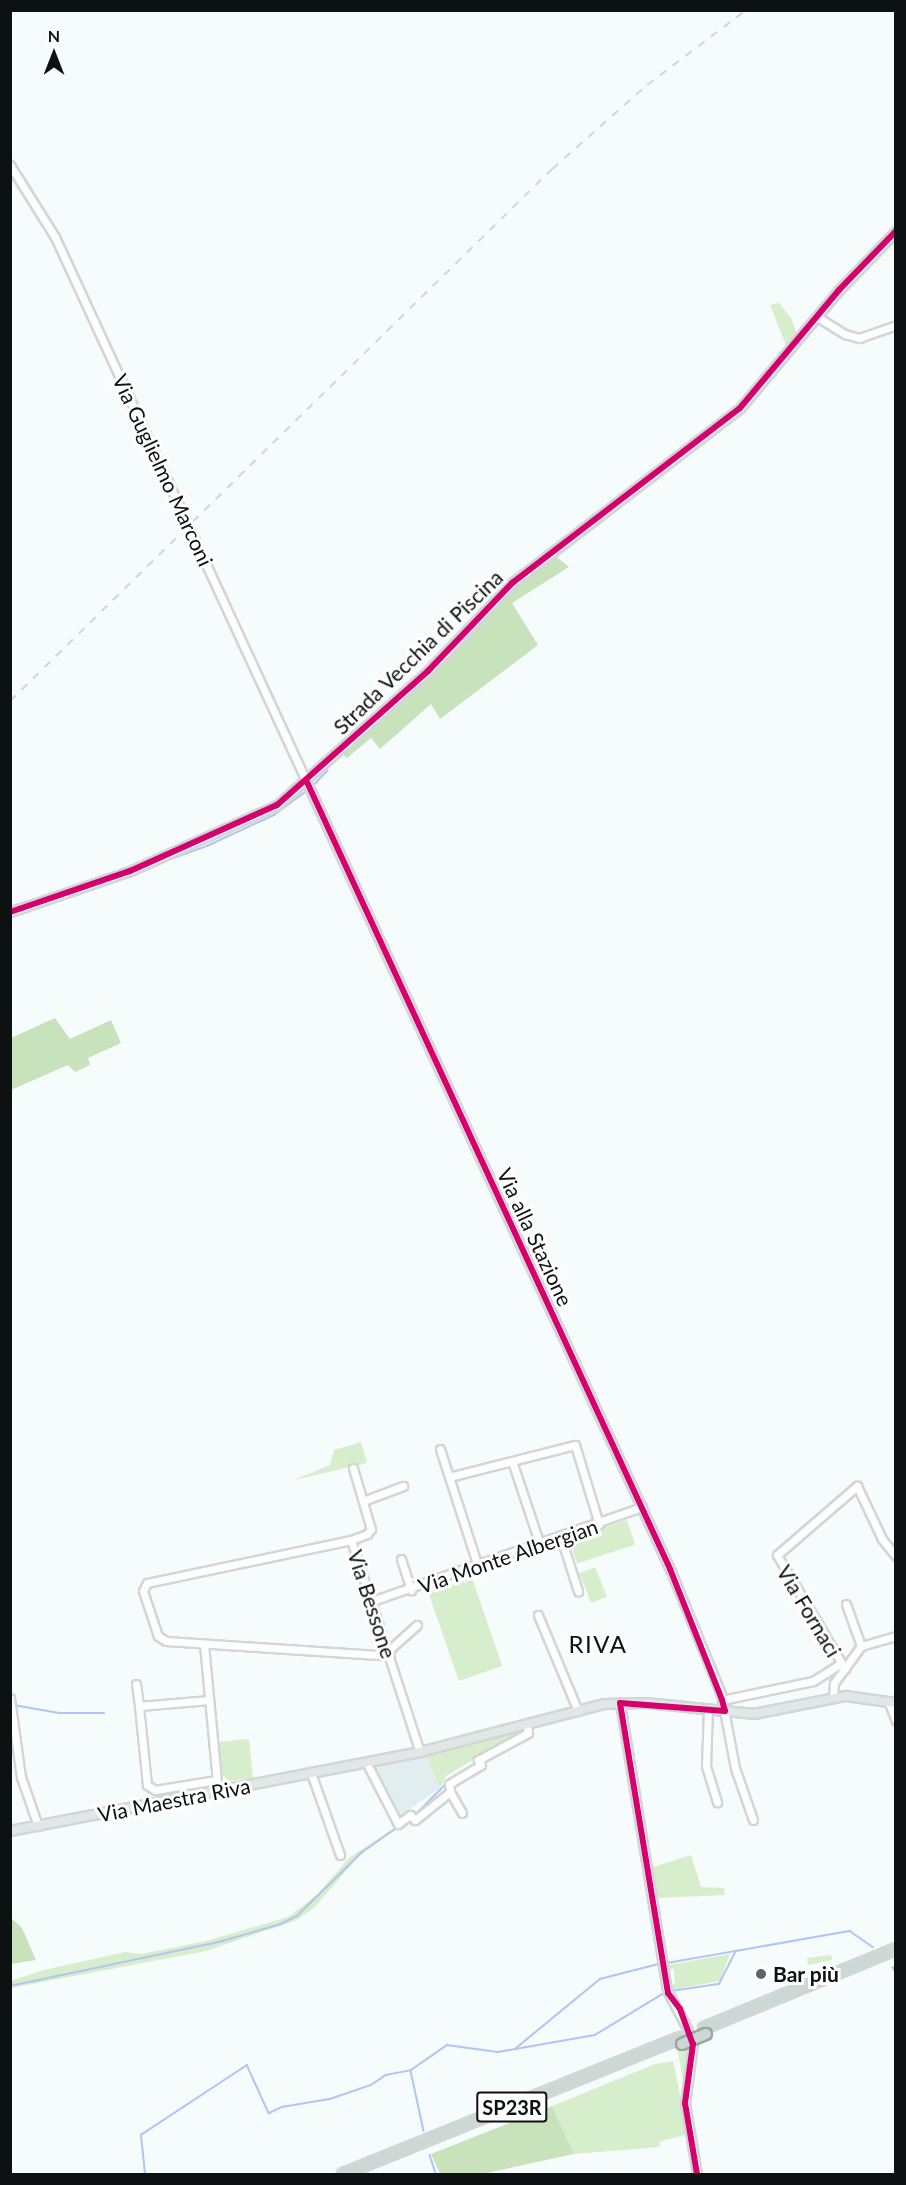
<!DOCTYPE html>
<meta charset="utf-8">
<style>
body{margin:0}
#map{position:relative;width:906px;height:2185px;overflow:hidden;background:#f6fbfc;font-family:Lato,sans-serif}
div>[style]{position:absolute}
[style*='--x']{left:calc(var(--x)*1px);top:calc(var(--y)*1px);width:calc(var(--w)*1px);rotate:calc(var(--a)*1deg)}
.built>*{inset:0;background:#e1eeef}
.green>*{inset:0;background:#d7eecc;transform-origin:0 0}
.forest>*{inset:0;background:#c8e3bc}
.stream>*{height:1.5px;margin:-0.75px;padding:0 0.75px;transform-origin:0.75px;border-radius:0.75px;background:#b1c4f6}
.roads{filter:drop-shadow(2px 0 #d2d6d6) drop-shadow(-2px 0 #d2d6d6) drop-shadow(0 2px #d2d6d6) drop-shadow(0 -2px #d2d6d6)}
.minor>*{height:7px;margin:-3.5px;padding:0 3.5px;transform-origin:3.5px;border-radius:3.5px;background:#fefeff}
.major>*{height:8px;margin:-4px;padding:0 4px;transform-origin:4px;border-radius:4px;background:#e0e7e5}
.highway>*{height:10px;margin:-5px;padding:0 5px;transform-origin:5px;border-radius:5px;background:#ccd8d4}
.rail>*{height:1.5px;margin-top:-0.75px;transform-origin:0;background:repeating-linear-gradient(90deg,#d4d5d5 0 8px,transparent 0 16px)}
.bridges{filter:drop-shadow(2px 0 #98a7a3) drop-shadow(-2px 0 #98a7a3) drop-shadow(0 2px #98a7a3) drop-shadow(0 -2px #98a7a3)}
.highway-bridge>*{height:10px;margin:-5px;padding:0 5px;transform-origin:5px;border-radius:5px;background:#ccd8d4}
.cycleway>*{height:6px;margin:-3px;padding:0 3px;transform-origin:3px;border-radius:3px;background:#d6006c}
.dots>*{width:16px;height:16px;translate:-50% -50%;box-sizing:border-box;border:3px solid #fff;border-radius:50%}
span{translate:-50% -50%;white-space:nowrap;text-align:center;line-height:1.15;-webkit-text-stroke:6px #fff;paint-order:stroke}
.shield-label span{padding:2px 4px;background:#fff;border:2px solid;border-radius:4px;-webkit-text-stroke-width:0}
.shield-label{font-size:20px;color:#0e1111;font-weight:700}
.street-label{font-size:21px;color:#0e1111}
.poi-label{font-size:21px;color:#0e1111;font-weight:700}
.left{translate:0 -50%;text-align:left}
.quarter-label{font-size:24px;color:#0e1111;letter-spacing:1.5px}
.frame{position:absolute;inset:0;border:12px solid #0e1111;pointer-events:none}
.north{position:absolute;left:24px;top:24px;width:60px;height:60px;-webkit-text-stroke:4px #fff;paint-order:stroke;rotate:0deg;font-size:16px;font-weight:700;line-height:24px;text-align:center;color:#0e1111}
.north::after{content:'';display:block;margin:auto;width:21px;height:27px;background:#0e1111;clip-path:polygon(50% 0,100% 100%,50% 72%,0 100%)}
</style>
<div id="map">
<div class="built">
<div style="clip-path:polygon(425px 1754px,440px 1788px,397px 1818px,369px 1766px)"></div>
</div>
<div class="green">
<div style="clip-path:polygon(779px 303px,791px 318px,798px 337px,787px 348px,770px 305px)"></div>
<div style="clip-path:polygon(361px 1442px,367px 1463px,294px 1480px,330px 1465px,334px 1450px)"></div>
<div style="left:627px;top:1520px;width:26px;height:61px;rotate:72deg"></div>
<div style="left:595px;top:1567px;width:32px;height:17px;rotate:68deg"></div>
<div style="left:472px;top:1578px;width:93px;height:46px;rotate:71deg"></div>
<div style="clip-path:polygon(523px 1730px,446px 1776px,440px 1788px,425px 1754px)"></div>
<div style="clip-path:polygon(249px 1739px,253px 1778px,229px 1781px,221px 1774px,218px 1742px)"></div>
<div style="clip-path:polygon(397px 1826px,358px 1857px,315px 1907px,297px 1920px,206px 1951px,11px 1988px,10px 1981px,44px 1970px,125px 1952px,141px 1954px,206px 1941px,288px 1917px,317px 1895px,349px 1858px)"></div>
<div style="clip-path:polygon(691px 1855px,701px 1887px,724px 1888px,725px 1895px,656px 1898px,650px 1868px)"></div>
<div style="clip-path:polygon(730px 1954px,720px 1981px,670px 1990px,669px 1986px,675px 1984px,674px 1969px,669px 1970px,668px 1965px)"></div>
<div style="clip-path:polygon(831px 1955px,832px 1960px,808px 1965px,807px 1958px)"></div>
<div style="clip-path:polygon(691px 2046px,684px 2086px,678px 2052px)"></div>
<div style="clip-path:polygon(673px 2061px,688px 2134px,659px 2142px,660px 2147px,574px 2154px,552px 2106px,655px 2064px)"></div>
</div>
<div class="forest">
<div style="clip-path:polygon(554px 555px,569px 567px,512px 603px,538px 645px,440px 719px,431px 704px,380px 749px,371px 738px,347px 758px,340px 753px,507px 589px)"></div>
<div style="clip-path:polygon(55px 1018px,70px 1039px,111px 1020px,121px 1043px,88px 1058px,90px 1065px,75px 1072px,68px 1065px,11px 1090px,11px 1038px)"></div>
<div style="clip-path:polygon(10px 1917px,22px 1928px,36px 1960px,11px 1964px)"></div>
<div style="clip-path:polygon(552px 2106px,574px 2154px,482px 2174px,440px 2174px,431px 2154px)"></div>
</div>
<div class="stream">
<div style="--x:313;--y:786;--w:21;--a:-47"></div>
<div style="--x:110;--y:881;--w:103;--a:-19.8"></div>
<div style="--x:207;--y:846;--w:74;--a:-24.8"></div>
<div style="--x:274;--y:815;--w:42;--a:-36.3"></div>
<div style="--x:10;--y:907;--w:43;--a:-17.6"></div>
<div style="--x:14;--y:1705;--w:47;--a:9.9"></div>
<div style="--x:60;--y:1713;--w:44;--a:0"></div>
<div style="--x:493;--y:1755;--w:12;--a:-20"></div>
<div style="--x:417;--y:1813;--w:41;--a:-45"></div>
<div style="--x:667;--y:1963;--w:70;--a:-9.9"></div>
<div style="--x:893;--y:1967;--w:7;--a:63"></div>
<div style="--x:10;--y:1986;--w:214;--a:-11.9"></div>
<div style="--x:219;--y:1942;--w:65;--a:-16.2"></div>
<div style="--x:281;--y:1924;--w:18;--a:-27"></div>
<div style="--x:297;--y:1916;--w:90;--a:-44.5"></div>
<div style="--x:361;--y:1853;--w:42;--a:-35.2"></div>
<div style="--x:671;--y:1991;--w:49;--a:-8.3"></div>
<div style="--x:719;--y:1984;--w:37;--a:-63"></div>
<div style="--x:736;--y:1951;--w:116;--a:-10"></div>
<div style="--x:850;--y:1931;--w:28;--a:35"></div>
<div style="--x:515;--y:2049;--w:110;--a:-39.5"></div>
<div style="--x:600;--y:1979;--w:61;--a:-14.3"></div>
<div style="--x:411;--y:2071;--w:61;--a:77.8"></div>
<div style="--x:430;--y:2155;--w:20;--a:72"></div>
<div style="--x:145;--y:2174;--w:39;--a:-96"></div>
<div style="--x:141;--y:2135;--w:127;--a:-33.4"></div>
<div style="--x:247;--y:2065;--w:53;--a:65.4"></div>
<div style="--x:269;--y:2113;--w:14;--a:-25"></div>
<div style="--x:282;--y:2107;--w:49;--a:-9.5"></div>
<div style="--x:330;--y:2099;--w:43;--a:-18.9"></div>
<div style="--x:371;--y:2085;--w:18;--a:-34"></div>
<div style="--x:386;--y:2075;--w:25;--a:-11"></div>
<div style="--x:411;--y:2070;--w:44;--a:-34.8"></div>
<div style="--x:447;--y:2045;--w:51;--a:7.8"></div>
<div style="--x:498;--y:2052;--w:98;--a:-9.9"></div>
<div style="--x:595;--y:2035;--w:81;--a:-31.3"></div>
</div>
<div class="roads">
<div class="minor">
<div style="--x:10;--y:165;--w:85;--a:58"></div>
<div style="--x:55;--y:237;--w:1467;--a:65.22"></div>
<div style="--x:670;--y:1569;--w:135;--a:67.8"></div>
<div style="--x:721;--y:1694;--w:75;--a:79.3"></div>
<div style="--x:735;--y:1768;--w:55;--a:70.9"></div>
<div style="--x:819;--y:318;--w:31;--a:32"></div>
<div style="--x:845;--y:334;--w:15;--a:16"></div>
<div style="--x:859;--y:338;--w:39;--a:-19"></div>
<div style="--x:10;--y:912;--w:127;--a:-18.9"></div>
<div style="--x:130;--y:871;--w:161;--a:-24.2"></div>
<div style="--x:277;--y:805;--w:202;--a:-41.6"></div>
<div style="--x:428;--y:671;--w:122;--a:-46.3"></div>
<div style="--x:512;--y:583;--w:287;--a:-37.5"></div>
<div style="--x:740;--y:408;--w:154;--a:-50"></div>
<div style="--x:839;--y:290;--w:82;--a:-46"></div>
<div style="--x:440;--y:1449;--w:124;--a:72.1"></div>
<div style="--x:512;--y:1461;--w:89;--a:71.6"></div>
<div style="--x:353;--y:1468;--w:64;--a:73.6"></div>
<div style="--x:371;--y:1529;--w:6;--a:129"></div>
<div style="--x:367;--y:1534;--w:17;--a:159"></div>
<div style="--x:351;--y:1540;--w:223;--a:72"></div>
<div style="--x:449;--y:1477;--w:130;--a:-14.3"></div>
<div style="--x:575;--y:1445;--w:83;--a:73.1"></div>
<div style="--x:363;--y:1501;--w:43;--a:-20.6"></div>
<div style="--x:561;--y:1538;--w:56;--a:72.2"></div>
<div style="--x:351;--y:1540;--w:208;--a:168.1"></div>
<div style="--x:147;--y:1583;--w:9;--a:117"></div>
<div style="--x:143;--y:1591;--w:47;--a:71.6"></div>
<div style="--x:158;--y:1636;--w:9;--a:32"></div>
<div style="--x:166;--y:1641;--w:224;--a:3.8"></div>
<div style="--x:401;--y:1559;--w:33;--a:72"></div>
<div style="--x:372;--y:1601;--w:286;--a:-19.2"></div>
<div style="--x:846;--y:1604;--w:45;--a:70.3"></div>
<div style="--x:538;--y:1615;--w:104;--a:67.4"></div>
<div style="--x:204;--y:1644;--w:148;--a:84.6"></div>
<div style="--x:861;--y:1646;--w:36;--a:-16"></div>
<div style="--x:388;--y:1651;--w:39;--a:-42"></div>
<div style="--x:845;--y:1669;--w:133;--a:-120.8"></div>
<div style="--x:777;--y:1555;--w:106;--a:-40.8"></div>
<div style="--x:857;--y:1486;--w:59;--a:64.7"></div>
<div style="--x:882;--y:1539;--w:22;--a:51"></div>
<div style="--x:136;--y:1684;--w:22;--a:82"></div>
<div style="--x:10;--y:1698;--w:80;--a:82.1"></div>
<div style="--x:21;--y:1777;--w:52;--a:70.9"></div>
<div style="--x:833;--y:1698;--w:15;--a:-86"></div>
<div style="--x:834;--y:1683;--w:46;--a:-53.9"></div>
<div style="--x:209;--y:1700;--w:70;--a:175.1"></div>
<div style="--x:139;--y:1706;--w:79;--a:84.2"></div>
<div style="--x:147;--y:1785;--w:9;--a:32"></div>
<div style="--x:155;--y:1790;--w:62;--a:-9.3"></div>
<div style="--x:722;--y:1700;--w:93;--a:-11.8"></div>
<div style="--x:813;--y:1681;--w:32;--a:-32"></div>
<div style="--x:620;--y:1703;--w:291;--a:80.7"></div>
<div style="--x:667;--y:1990;--w:45;--a:62.3"></div>
<div style="--x:889;--y:1703;--w:19;--a:69"></div>
<div style="--x:708;--y:1709;--w:57;--a:92"></div>
<div style="--x:706;--y:1766;--w:38;--a:73"></div>
<div style="--x:366;--y:1762;--w:70;--a:62.7"></div>
<div style="--x:398;--y:1824;--w:15;--a:-37"></div>
<div style="--x:410;--y:1815;--w:7;--a:45"></div>
<div style="--x:415;--y:1820;--w:45;--a:-38.7"></div>
<div style="--x:450;--y:1792;--w:8;--a:-97"></div>
<div style="--x:449;--y:1784;--w:37;--a:-31"></div>
<div style="--x:481;--y:1765;--w:6;--a:-121"></div>
<div style="--x:478;--y:1760;--w:57;--a:-28.4"></div>
<div style="--x:528;--y:1733;--w:7;--a:-98"></div>
<div style="--x:311;--y:1773;--w:87;--a:70.5"></div>
<div style="--x:450;--y:1792;--w:24;--a:60"></div>
<div style="--x:693;--y:2044;--w:60;--a:97.7"></div>
<div style="--x:685;--y:2103;--w:72;--a:80.4"></div>
</div>
<div class="major">
<div style="--x:10;--y:1831;--w:418;--a:-10.9"></div>
<div style="--x:420;--y:1752;--w:190;--a:-14.6"></div>
<div style="--x:604;--y:1704;--w:42;--a:-1.4"></div>
<div style="--x:646;--y:1703;--w:109;--a:5.8"></div>
<div style="--x:754;--y:1714;--w:94;--a:-11.1"></div>
<div style="--x:846;--y:1696;--w:50;--a:8"></div>
</div>
<div class="highway">
<div style="--x:704;--y:2028;--w:208;--a:-22.4"></div>
<div style="--x:343;--y:2174;--w:363;--a:-22"></div>
</div>
</div>
<div class="rail">
<div style="--x:10;--y:701;--w:759;--a:-44.47"></div>
<div style="--x:552;--y:169;--w:127;--a:-41.5"></div>
<div style="--x:647;--y:85;--w:124;--a:-37.1"></div>
</div>
<div class="bridges">
<div class="highway-bridge">
<div style="--x:682;--y:2044;--w:26;--a:-23"></div>
</div>
</div>
<div class="cycleway">
<div style="--x:306;--y:780;--w:869;--a:65.23"></div>
<div style="--x:670;--y:1569;--w:141;--a:68.3"></div>
<div style="--x:722;--y:1700;--w:11;--a:75"></div>
<div style="--x:725;--y:1711;--w:105;--a:-175.6"></div>
<div style="--x:620;--y:1703;--w:294;--a:80.6"></div>
<div style="--x:668;--y:1993;--w:20;--a:53"></div>
<div style="--x:680;--y:2009;--w:37;--a:70"></div>
<div style="--x:693;--y:2044;--w:60;--a:97.7"></div>
<div style="--x:685;--y:2103;--w:72;--a:80.4"></div>
<div style="--x:10;--y:912;--w:127;--a:-18.9"></div>
<div style="--x:130;--y:871;--w:161;--a:-24.2"></div>
<div style="--x:277;--y:805;--w:202;--a:-41.6"></div>
<div style="--x:428;--y:671;--w:122;--a:-46.3"></div>
<div style="--x:512;--y:583;--w:287;--a:-37.5"></div>
<div style="--x:740;--y:408;--w:154;--a:-50"></div>
<div style="--x:839;--y:290;--w:82;--a:-46"></div>
</div>
<div class="dots">
<div style="left:761px;top:1974px;background:#5f6363"></div>
</div>
<div class="shield-label">
<span style="left:512px;top:2107px">SP23R</span>
</div>
<div class="street-label">
<span style="left:163px;top:470px;rotate:65deg">Via Guglielmo Marconi</span>
<span style="left:418px;top:652px;rotate:-44deg">Strada Vecchia di Piscina</span>
<span style="left:535px;top:1237px;rotate:65deg">Via alla Stazione</span>
<span style="left:508px;top:1556px;rotate:-19deg">Via Monte Albergian</span>
<span style="left:372px;top:1604px;rotate:72deg">Via Bessone</span>
<span style="left:809px;top:1611px;rotate:59deg">Via Fornaci</span>
<span style="left:174px;top:1800px;rotate:-11deg">Via Maestra Riva</span>
</div>
<div class="poi-label">
<span class="left" style="left:773px;top:1974px">Bar più</span>
</div>
<div class="quarter-label">
<span style="left:598px;top:1644px">RIVA</span>
</div>
<div class="frame"></div>
<div class="north">N</div>
</div>
